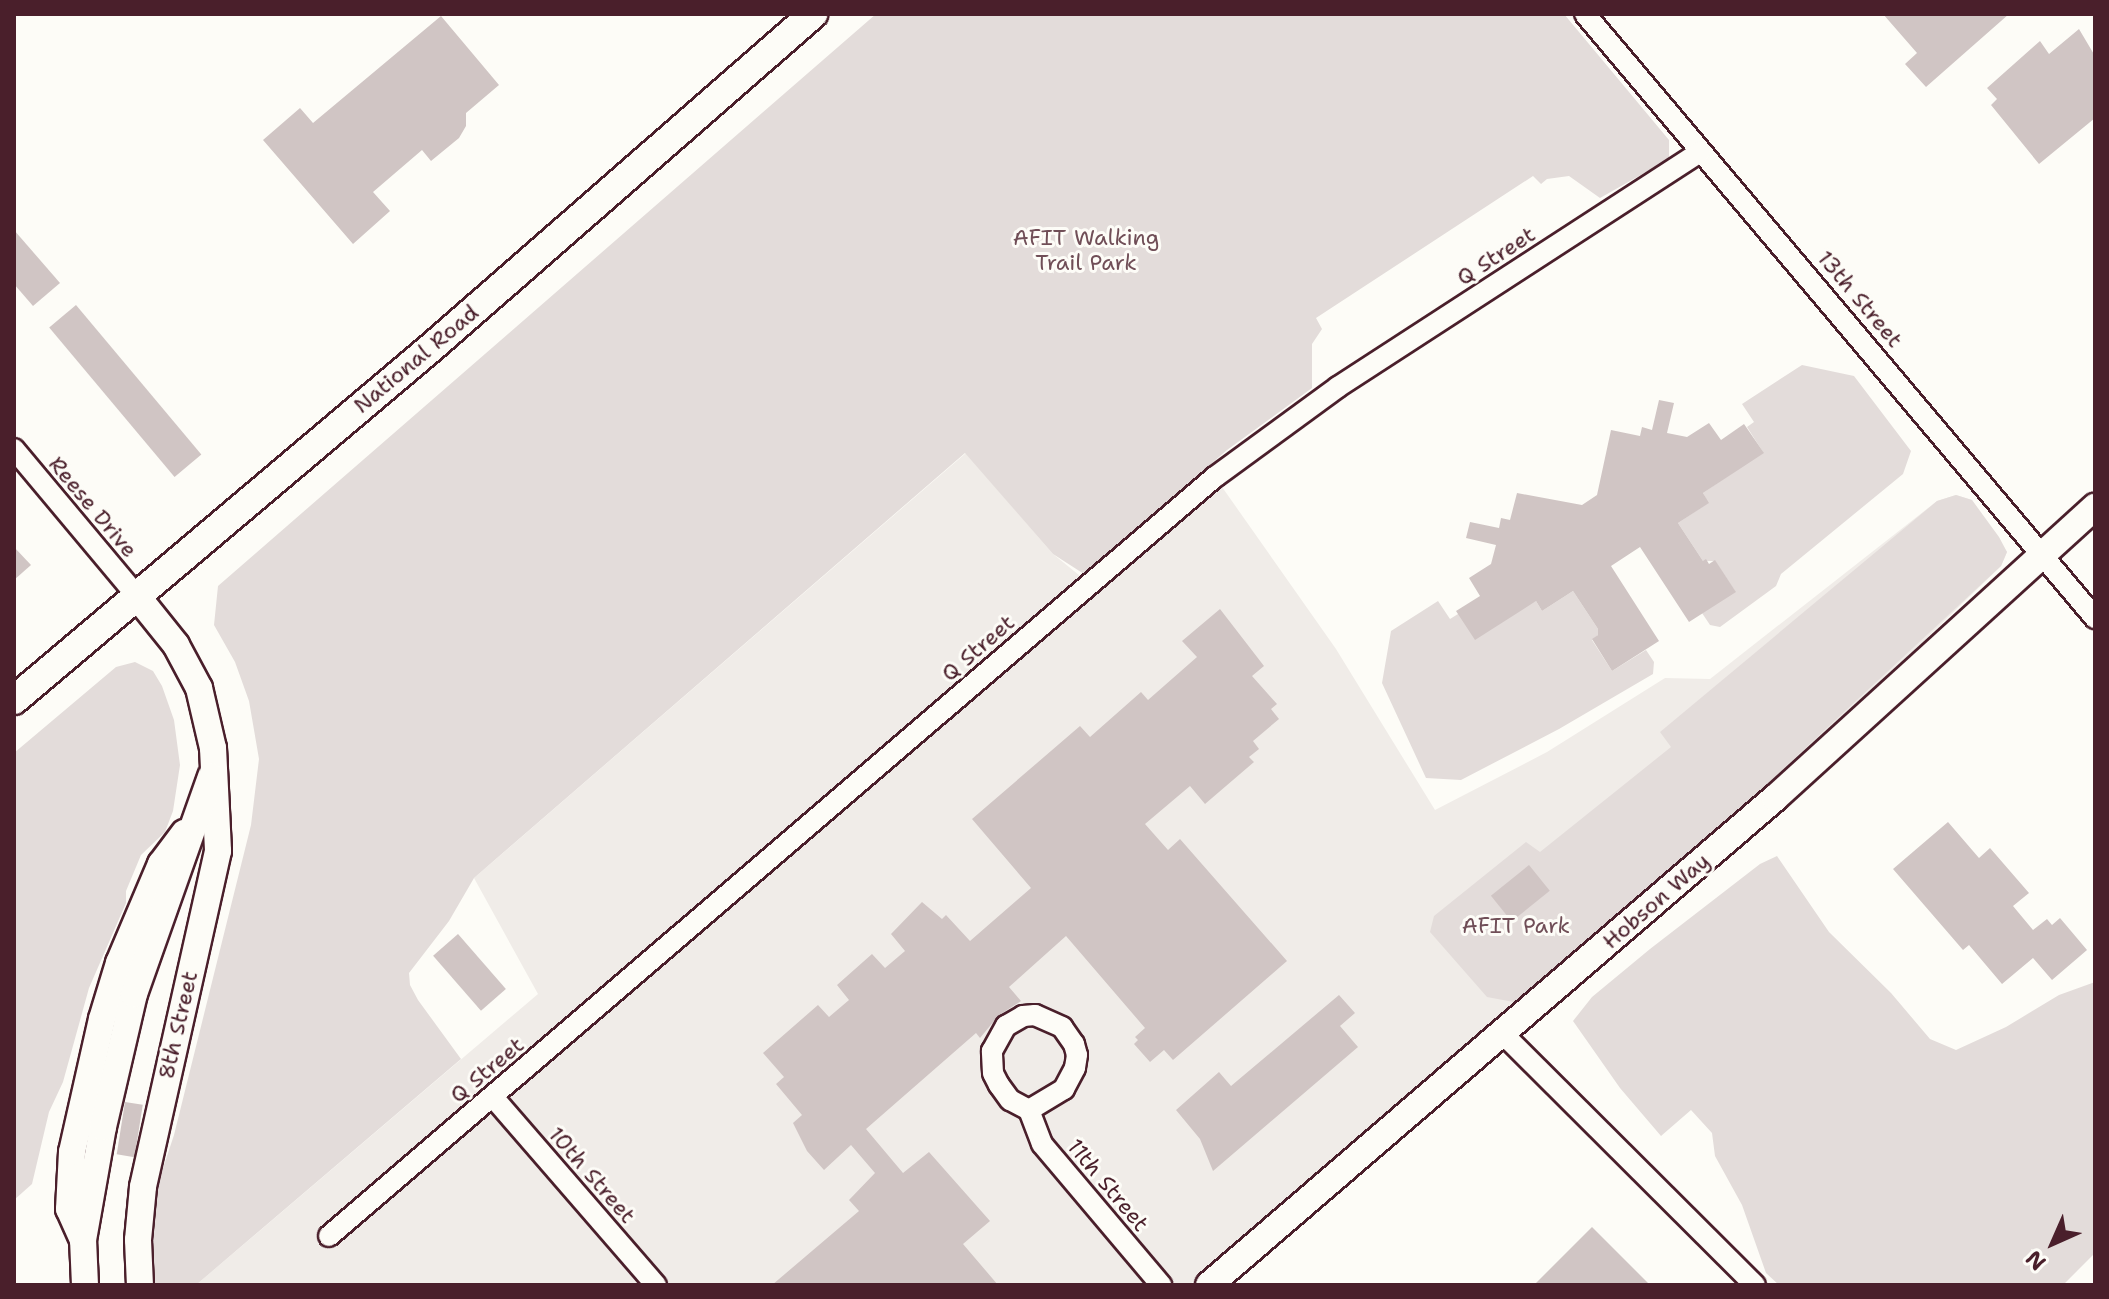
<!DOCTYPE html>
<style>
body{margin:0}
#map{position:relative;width:2109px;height:1299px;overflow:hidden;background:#fdfcf7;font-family:"Shantell Sans",sans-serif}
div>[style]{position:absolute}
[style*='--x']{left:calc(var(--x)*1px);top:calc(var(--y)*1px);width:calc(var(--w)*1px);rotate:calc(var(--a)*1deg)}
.built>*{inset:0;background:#f0ece8}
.green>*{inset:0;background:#e3dcda}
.building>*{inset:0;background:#d0c5c4;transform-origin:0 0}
.roads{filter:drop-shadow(2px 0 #4a1f2b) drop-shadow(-2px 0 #4a1f2b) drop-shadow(0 2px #4a1f2b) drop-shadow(0 -2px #4a1f2b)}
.minor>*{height:20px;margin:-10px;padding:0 10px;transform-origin:10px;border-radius:10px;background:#fdfcf7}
.tertiary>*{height:26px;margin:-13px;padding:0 13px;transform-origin:13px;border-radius:13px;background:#fdfcf7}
.secondary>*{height:28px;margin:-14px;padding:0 14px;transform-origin:14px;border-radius:14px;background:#fdfcf7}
span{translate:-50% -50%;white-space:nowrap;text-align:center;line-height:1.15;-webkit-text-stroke:6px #fdfcf7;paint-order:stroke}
.park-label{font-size:22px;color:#704e57}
.street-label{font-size:22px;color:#4a1f2b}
.frame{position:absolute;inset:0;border:16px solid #4a1f2b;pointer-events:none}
.north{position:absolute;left:2013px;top:1203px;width:80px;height:80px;-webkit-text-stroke:6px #fdfcf7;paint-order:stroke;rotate:225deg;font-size:22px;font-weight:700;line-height:32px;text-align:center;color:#4a1f2b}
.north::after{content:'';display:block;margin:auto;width:28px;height:36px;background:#4a1f2b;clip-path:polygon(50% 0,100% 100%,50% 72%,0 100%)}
</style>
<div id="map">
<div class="built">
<div style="clip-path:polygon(966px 453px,1053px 554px,1090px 584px,1215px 477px,1336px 649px,1435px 810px,1547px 752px,1665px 678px,1710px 679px,1937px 501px,1956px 495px,1972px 500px,2007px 552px,2001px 566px,1768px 792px,1189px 1285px,196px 1285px,538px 994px,474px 878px)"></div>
</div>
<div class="green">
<div style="clip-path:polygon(876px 14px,1564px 14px,1669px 140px,1669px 159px,1600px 198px,1569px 176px,1547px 179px,1541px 184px,1533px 176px,1316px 318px,1322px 329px,1312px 344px,1312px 388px,1227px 450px,1084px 574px,1053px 554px,965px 453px,474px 878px,449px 921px,409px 973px,410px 985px,418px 1000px,461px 1059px,196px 1285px,155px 1285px,153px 1244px,157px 1186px,174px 1135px,251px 825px,259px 759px,249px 701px,235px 662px,214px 625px,218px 586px)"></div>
<div style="clip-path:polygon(1802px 365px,1854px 376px,1911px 451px,1903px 474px,1781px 574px,1776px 586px,1720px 627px,1710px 625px,1702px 613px,1735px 591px,1715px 561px,1703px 561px,1678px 523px,1708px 503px,1703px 493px,1763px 452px,1747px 427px,1754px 422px,1742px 404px)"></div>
<div style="clip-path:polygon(1956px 495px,1972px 500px,1999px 537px,2007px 552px,2001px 566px,1641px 901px,1519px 1003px,1487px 997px,1430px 932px,1434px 916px,1526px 842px,1540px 852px,1671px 747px,1660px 732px,1937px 501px)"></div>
<div style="clip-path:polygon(1573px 591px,1598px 629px,1598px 635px,1592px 640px,1612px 671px,1646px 650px,1654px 662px,1653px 674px,1559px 729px,1461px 780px,1426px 778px,1382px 683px,1391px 631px,1438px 601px,1450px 619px,1458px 614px,1536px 601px,1542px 611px)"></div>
<div style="clip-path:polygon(135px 662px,153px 671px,162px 686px,174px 720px,180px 765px,173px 811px,165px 832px,141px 855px,126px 891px,126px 903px,89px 988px,63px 1082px,49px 1112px,32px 1184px,14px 1200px,14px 753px,116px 667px)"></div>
<div style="clip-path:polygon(1777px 856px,1829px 932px,1891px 993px,1930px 1039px,1956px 1050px,2006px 1027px,2059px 995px,2095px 982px,2095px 1253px,2063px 1285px,1779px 1285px,1766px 1273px,1742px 1205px,1715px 1156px,1712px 1133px,1691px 1110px,1661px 1136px,1620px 1088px,1573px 1021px,1592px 997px,1650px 949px,1760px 864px)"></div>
</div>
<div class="building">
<div style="clip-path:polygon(1883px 14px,2009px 14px,1926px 87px,1905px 64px,1917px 53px)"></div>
<div style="clip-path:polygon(441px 16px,499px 85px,466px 113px,466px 126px,459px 138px,431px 161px,422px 150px,373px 192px,390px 211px,353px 244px,263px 140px,300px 108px,313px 123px)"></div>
<div style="clip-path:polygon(2079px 29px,2095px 56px,2095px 118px,2039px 164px,1991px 105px,1997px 99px,1987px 88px,2040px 41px,2049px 54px)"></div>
<div style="clip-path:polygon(14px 230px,60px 283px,33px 306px,14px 284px)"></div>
<div style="left:76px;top:305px;width:195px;height:35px;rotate:50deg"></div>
<div style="clip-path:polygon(1659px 400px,1674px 403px,1667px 433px,1687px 437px,1709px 423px,1721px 440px,1744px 424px,1764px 453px,1703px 493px,1709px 503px,1678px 523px,1703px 561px,1706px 559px,1709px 564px,1715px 560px,1736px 592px,1689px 622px,1640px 547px,1611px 566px,1659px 641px,1612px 671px,1592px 639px,1598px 635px,1598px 629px,1573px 591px,1542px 611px,1536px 601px,1475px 640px,1456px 611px,1480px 596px,1469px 578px,1491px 564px,1496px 545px,1466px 538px,1470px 522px,1499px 528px,1501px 518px,1510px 520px,1517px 493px,1582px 505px,1597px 495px,1611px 430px,1640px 436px,1642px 427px,1652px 430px)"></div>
<div style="clip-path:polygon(14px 547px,31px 565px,14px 580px)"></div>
<div style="clip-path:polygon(1220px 609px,1264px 666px,1252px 676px,1277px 704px,1271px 709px,1279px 719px,1253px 741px,1259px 749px,1249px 757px,1254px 762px,1205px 804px,1190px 786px,1145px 824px,1168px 850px,1180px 839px,1287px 961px,1173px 1060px,1164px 1050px,1150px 1062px,1134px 1044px,1138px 1040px,1135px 1037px,1145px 1028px,1066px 936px,1009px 987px,1021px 1001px,999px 1015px,980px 1038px,976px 1033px,866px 1129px,903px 1173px,929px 1152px,990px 1221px,963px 1244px,998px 1285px,772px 1285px,859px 1211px,849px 1200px,875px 1173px,851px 1145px,824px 1170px,807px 1151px,793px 1123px,802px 1115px,776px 1084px,784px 1077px,763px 1053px,818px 1005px,829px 1017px,849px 1000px,837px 985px,872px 954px,885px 968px,905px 951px,891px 934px,922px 902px,942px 919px,946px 915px,970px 941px,1031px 888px,972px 819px,1080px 726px,1090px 737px,1141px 692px,1148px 700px,1197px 657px,1182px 641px)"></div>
<div style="clip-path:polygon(1948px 822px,1979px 858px,1990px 848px,2029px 893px,2013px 906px,2033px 930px,2047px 919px,2052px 925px,2060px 918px,2087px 950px,2052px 980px,2033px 958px,2002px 984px,1969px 945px,1963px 950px,1893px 869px)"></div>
<div style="left:1529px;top:865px;width:33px;height:49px;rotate:51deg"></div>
<div style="left:458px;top:934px;width:73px;height:33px;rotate:49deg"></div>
<div style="clip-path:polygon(1339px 995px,1355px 1013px,1340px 1026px,1358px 1047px,1213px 1171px,1200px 1139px,1176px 1110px,1219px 1072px,1231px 1086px)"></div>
<div style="left:125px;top:1102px;width:18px;height:53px;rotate:9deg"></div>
<div style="clip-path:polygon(1592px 1227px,1650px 1285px,1534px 1285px)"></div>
</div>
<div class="roads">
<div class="minor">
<div style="--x:1585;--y:14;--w:791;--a:49.82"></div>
<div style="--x:14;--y:449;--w:190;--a:50.1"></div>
<div style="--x:1035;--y:1015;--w:30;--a:24"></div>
<div style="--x:1062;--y:1027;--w:21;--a:55"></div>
<div style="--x:1074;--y:1044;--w:11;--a:75"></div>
<div style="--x:1077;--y:1055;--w:13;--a:99"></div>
<div style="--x:1075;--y:1068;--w:24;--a:118"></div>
<div style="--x:1064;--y:1089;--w:41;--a:149"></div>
<div style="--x:1029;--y:1110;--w:21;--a:-152"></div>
<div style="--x:1010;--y:1100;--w:19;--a:-126"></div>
<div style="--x:999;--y:1085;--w:13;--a:-117"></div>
<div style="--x:993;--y:1073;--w:22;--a:-93"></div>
<div style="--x:992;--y:1051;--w:29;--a:-61"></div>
<div style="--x:1006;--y:1026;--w:20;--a:-30"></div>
<div style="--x:1023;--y:1016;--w:12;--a:-5"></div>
<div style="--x:1502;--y:1033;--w:357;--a:44.9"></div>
<div style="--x:493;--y:1097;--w:249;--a:49.1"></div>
<div style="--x:1029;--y:1110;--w:36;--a:69"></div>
<div style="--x:1042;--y:1144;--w:185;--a:49.8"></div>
<div style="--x:329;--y:1236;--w:1167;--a:-40.59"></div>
<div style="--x:1215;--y:477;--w:152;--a:-36.2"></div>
<div style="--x:1338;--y:387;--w:432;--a:-33"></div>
</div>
<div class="tertiary">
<div style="--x:136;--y:595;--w:64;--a:51.3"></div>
<div style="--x:176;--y:645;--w:49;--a:61.9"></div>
<div style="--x:199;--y:688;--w:62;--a:76.9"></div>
<div style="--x:213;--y:748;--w:103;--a:87.2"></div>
<div style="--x:218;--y:851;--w:344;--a:102.6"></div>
<div style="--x:143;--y:1187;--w:53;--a:95.4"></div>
<div style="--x:138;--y:1240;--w:45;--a:87.5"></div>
<div style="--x:83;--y:1240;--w:34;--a:-114"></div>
<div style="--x:69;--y:1209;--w:57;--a:-87"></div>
<div style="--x:72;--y:1152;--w:136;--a:-77.3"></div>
<div style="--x:102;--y:1019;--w:59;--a:-73.1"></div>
<div style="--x:119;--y:963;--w:108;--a:-67"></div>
<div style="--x:161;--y:864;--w:39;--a:-53"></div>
<div style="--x:85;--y:1285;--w:45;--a:-92.5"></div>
<div style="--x:83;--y:1240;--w:115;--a:-80"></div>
<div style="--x:103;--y:1127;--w:137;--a:-76.9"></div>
<div style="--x:134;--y:994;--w:231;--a:-70.5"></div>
<div style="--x:1209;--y:1285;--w:747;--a:-40.71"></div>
<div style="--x:1775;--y:798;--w:433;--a:-42.3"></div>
</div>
<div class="secondary">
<div style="--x:14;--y:700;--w:549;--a:-40.19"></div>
<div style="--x:433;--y:346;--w:505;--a:-41.14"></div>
</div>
</div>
<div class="park-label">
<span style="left:1086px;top:250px">AFIT Walking<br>Trail Park</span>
<span style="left:1516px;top:926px">AFIT Park</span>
</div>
<div class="street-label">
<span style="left:1496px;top:256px;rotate:-33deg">Q Street</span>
<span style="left:1860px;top:299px;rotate:50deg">13th Street</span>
<span style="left:416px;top:359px;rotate:-40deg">National Road</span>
<span style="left:93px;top:507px;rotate:50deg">Reese Drive</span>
<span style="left:978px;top:648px;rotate:-41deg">Q Street</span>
<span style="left:1656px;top:901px;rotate:-41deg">Hobson Way</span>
<span style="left:178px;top:1025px;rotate:-77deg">8th Street</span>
<span style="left:487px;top:1070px;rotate:-40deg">Q Street</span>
<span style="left:592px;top:1175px;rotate:49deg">10th Street</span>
<span style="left:1108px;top:1185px;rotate:50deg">11th Street</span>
</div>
<div class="frame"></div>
<div class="north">N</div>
</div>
